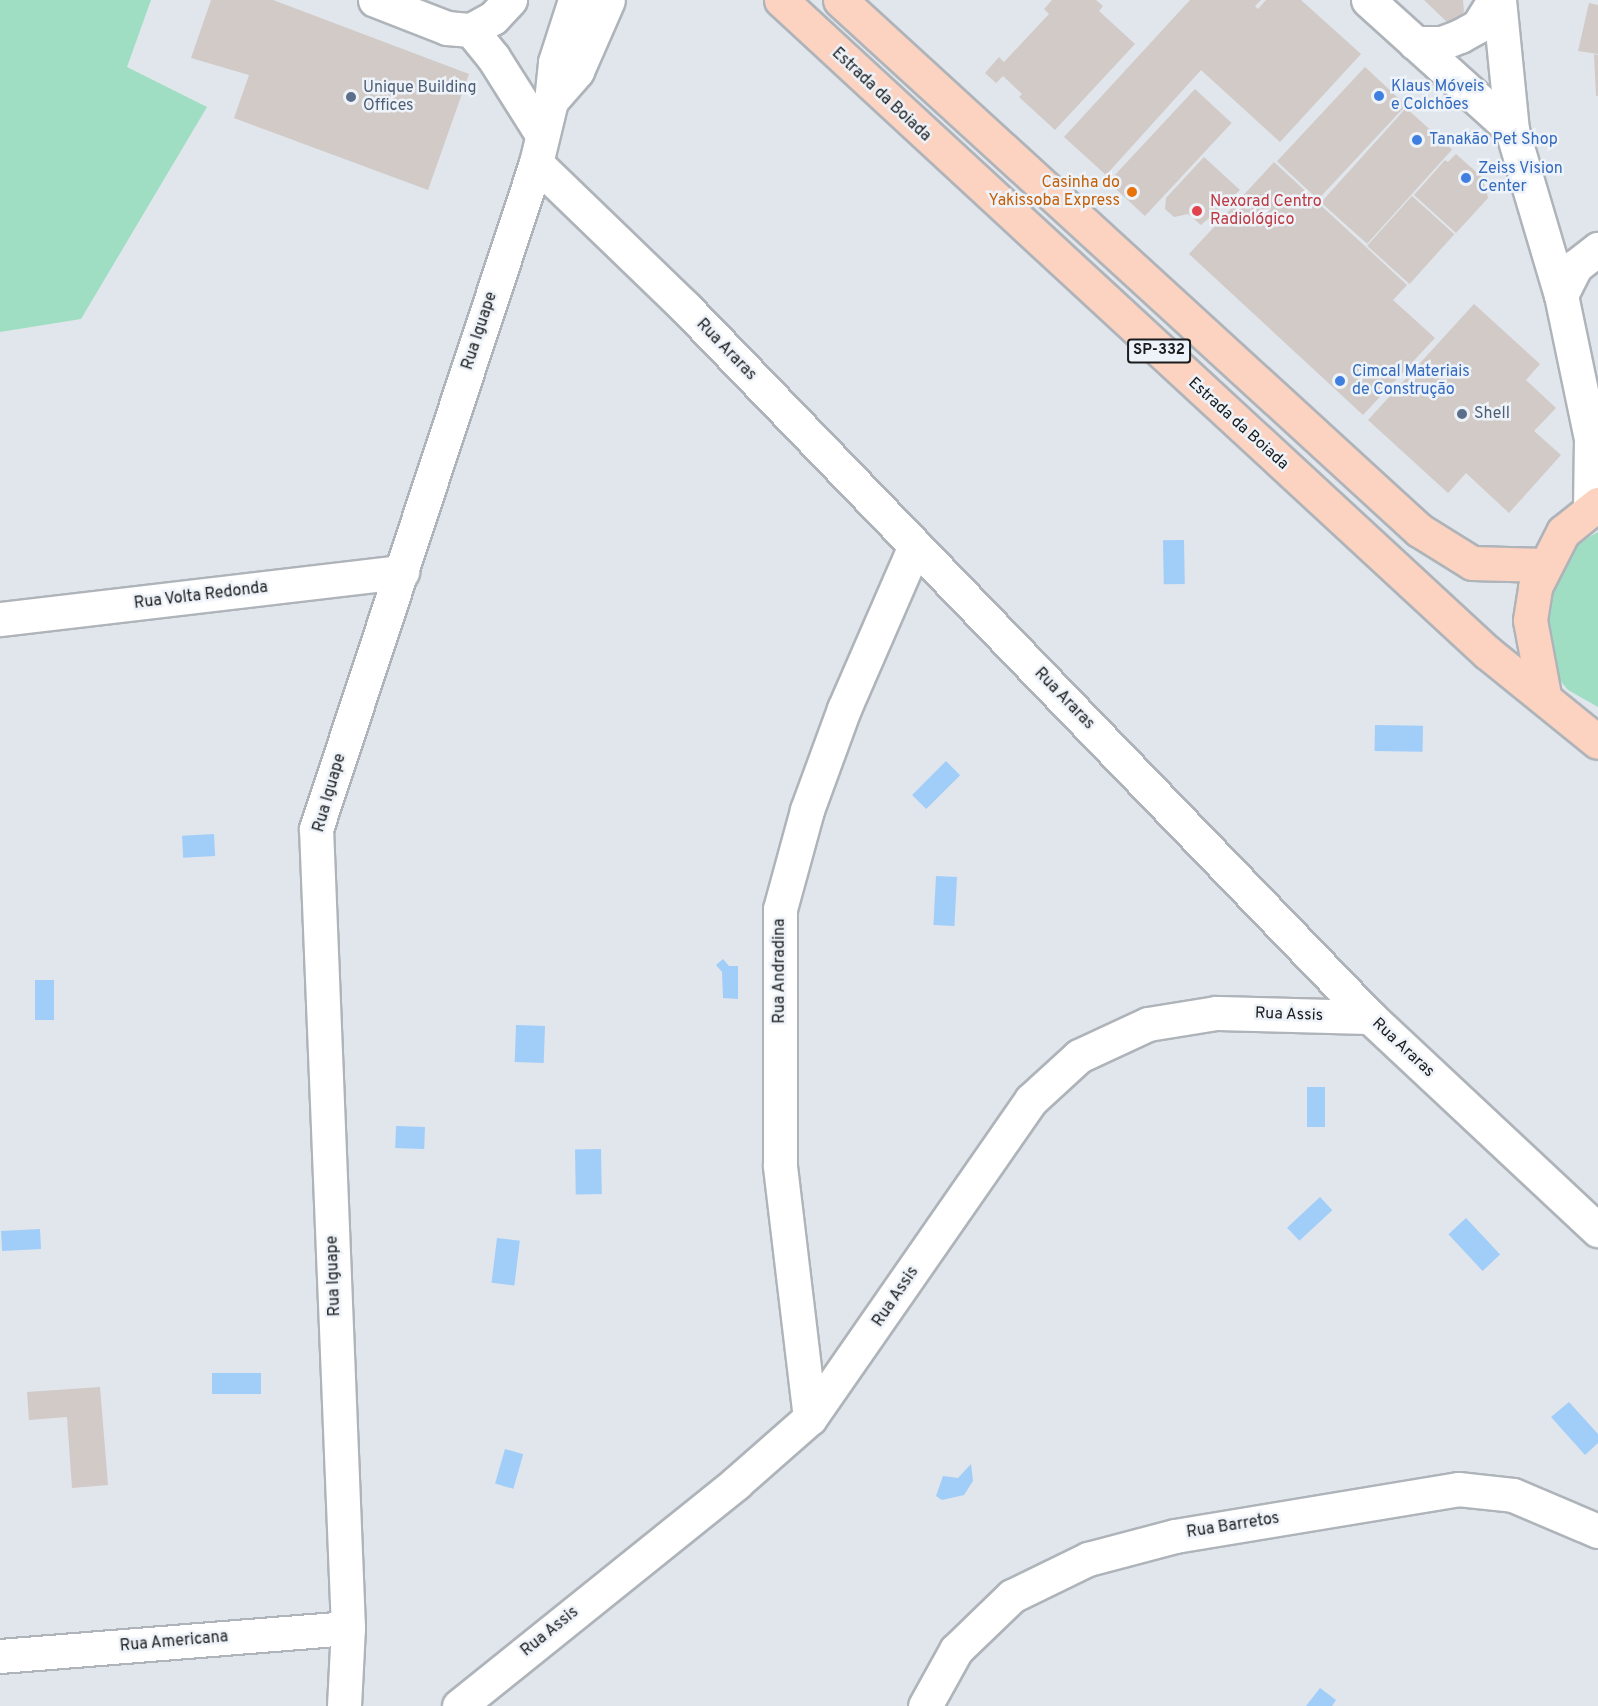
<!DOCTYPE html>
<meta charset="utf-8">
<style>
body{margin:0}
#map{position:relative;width:1598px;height:1706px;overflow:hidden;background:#e0e6ec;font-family:Overpass,sans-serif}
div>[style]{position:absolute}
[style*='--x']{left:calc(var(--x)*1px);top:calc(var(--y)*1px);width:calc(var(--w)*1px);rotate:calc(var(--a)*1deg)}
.green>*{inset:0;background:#9fdec2}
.water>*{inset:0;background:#a1cdf9;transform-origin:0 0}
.building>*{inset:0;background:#d1cac6;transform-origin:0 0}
.roads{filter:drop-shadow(2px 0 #aeb4b9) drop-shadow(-2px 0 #aeb4b9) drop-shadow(0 2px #aeb4b9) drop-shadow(0 -2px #aeb4b9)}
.minor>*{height:33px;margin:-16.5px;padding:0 16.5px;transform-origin:16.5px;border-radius:16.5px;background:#fff}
.secondary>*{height:33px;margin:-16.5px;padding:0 16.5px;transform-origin:16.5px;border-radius:16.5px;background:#fff}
.primary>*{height:33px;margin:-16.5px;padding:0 16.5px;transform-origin:16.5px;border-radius:16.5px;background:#fcd2c1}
.dots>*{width:16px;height:16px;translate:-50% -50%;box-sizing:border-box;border:3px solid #eef3f9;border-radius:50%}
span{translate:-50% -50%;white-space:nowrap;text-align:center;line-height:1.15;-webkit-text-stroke:5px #eef3f9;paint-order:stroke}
.shield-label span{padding:2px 4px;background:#eef3f9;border:2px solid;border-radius:4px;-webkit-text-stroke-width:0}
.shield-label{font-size:15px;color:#1a1c1d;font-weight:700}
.shop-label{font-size:16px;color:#366cbe}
.left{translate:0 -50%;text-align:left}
.service-label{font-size:16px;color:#4e5e75}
.street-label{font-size:16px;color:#1a1c1d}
.food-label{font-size:16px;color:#c56008}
.right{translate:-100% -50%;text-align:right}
.health-label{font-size:16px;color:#be3a42}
</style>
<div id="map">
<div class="green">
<div style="clip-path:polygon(0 0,151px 0,127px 67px,207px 107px,81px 319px,0 332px)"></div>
<div style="clip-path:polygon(1598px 532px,1598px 707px,1568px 690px,1548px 666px,1537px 637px,1546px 576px,1564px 551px)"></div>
</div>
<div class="water">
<div style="left:1184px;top:540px;width:44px;height:21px;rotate:89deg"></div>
<div style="left:1375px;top:725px;width:48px;height:26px;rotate:1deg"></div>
<div style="left:946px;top:761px;width:20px;height:48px;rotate:45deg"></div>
<div style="left:214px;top:834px;width:22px;height:32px;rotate:87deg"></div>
<div style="left:936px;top:876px;width:21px;height:49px;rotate:3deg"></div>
<div style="clip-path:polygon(723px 959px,729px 966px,738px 966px,738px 999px,723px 998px,722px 972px,716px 965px)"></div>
<div style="left:54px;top:980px;width:40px;height:19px;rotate:90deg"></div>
<div style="left:516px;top:1025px;width:29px;height:37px;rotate:2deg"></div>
<div style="left:1307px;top:1087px;width:18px;height:40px"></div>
<div style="left:396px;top:1126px;width:29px;height:22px;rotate:2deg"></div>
<div style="left:601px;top:1149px;width:45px;height:26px;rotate:89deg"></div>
<div style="left:1320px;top:1197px;width:18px;height:45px;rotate:47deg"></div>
<div style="left:1466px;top:1218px;width:50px;height:24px;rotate:47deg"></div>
<div style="left:40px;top:1229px;width:20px;height:39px;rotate:87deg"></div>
<div style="left:497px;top:1238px;width:23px;height:45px;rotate:7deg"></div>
<div style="left:261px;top:1373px;width:21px;height:49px;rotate:90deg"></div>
<div style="clip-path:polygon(1569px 1402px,1598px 1434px,1598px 1443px,1585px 1455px,1551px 1417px)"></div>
<div style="left:505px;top:1449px;width:19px;height:36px;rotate:16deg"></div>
<div style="clip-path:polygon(971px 1464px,973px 1481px,964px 1495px,942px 1500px,936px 1496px,943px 1476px,958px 1478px)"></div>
<div style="clip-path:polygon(1320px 1688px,1336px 1700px,1332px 1706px,1306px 1706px)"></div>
</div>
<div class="building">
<div style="clip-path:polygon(211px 0,273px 0,469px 74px,428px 190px,234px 118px,249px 75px,191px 58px)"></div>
<div style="clip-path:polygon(1052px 0,1096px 0,1103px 6px,1099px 11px,1135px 44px,1055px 130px,1019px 97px,1022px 94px,1003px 76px,996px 83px,985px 73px,999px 57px,1004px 62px,1049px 14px,1044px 9px)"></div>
<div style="clip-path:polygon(1190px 0,1261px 0,1255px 6px,1258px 9px,1266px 0,1301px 0,1361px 54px,1280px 142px,1201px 70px,1106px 175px,1064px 137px)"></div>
<div style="clip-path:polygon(1424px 0,1463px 0,1464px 12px,1450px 25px)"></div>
<div style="clip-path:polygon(1589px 3px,1598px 5px,1598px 54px,1578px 51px)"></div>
<div style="clip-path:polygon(1594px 54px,1598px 55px,1598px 96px,1596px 96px)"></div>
<div style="left:1365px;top:67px;width:56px;height:129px;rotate:43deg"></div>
<div style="left:1195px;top:89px;width:50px;height:127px;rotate:43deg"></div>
<div style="left:1406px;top:108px;width:62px;height:127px;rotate:42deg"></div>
<div style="clip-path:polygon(1456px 154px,1483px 178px,1488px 198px,1456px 233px,1414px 195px,1445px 160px,1448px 162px)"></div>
<div style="clip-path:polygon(1204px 157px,1240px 190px,1201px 225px,1188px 214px,1174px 217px,1165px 209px,1166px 198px)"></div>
<div style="clip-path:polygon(1274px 162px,1407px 285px,1393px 300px,1435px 338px,1363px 415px,1189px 254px)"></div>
<div style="left:1412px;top:196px;width:57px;height:67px;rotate:42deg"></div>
<div style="clip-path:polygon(1474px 304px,1540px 364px,1526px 380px,1556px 408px,1534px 431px,1561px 455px,1509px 513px,1466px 473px,1448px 493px,1368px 420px)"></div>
<div style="clip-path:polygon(100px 1387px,108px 1485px,72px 1488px,67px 1417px,29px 1420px,27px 1392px)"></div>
</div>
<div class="roads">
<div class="minor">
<div style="--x:375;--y:0;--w:77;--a:21.3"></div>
<div style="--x:447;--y:28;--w:24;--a:5"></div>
<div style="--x:471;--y:30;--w:25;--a:-29"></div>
<div style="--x:493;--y:18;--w:25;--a:-47"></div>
<div style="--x:1368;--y:0;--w:194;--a:42.1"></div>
<div style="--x:471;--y:30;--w:35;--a:51"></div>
<div style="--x:493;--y:57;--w:90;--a:57.7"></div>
<div style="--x:551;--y:101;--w:39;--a:-84"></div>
<div style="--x:555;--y:62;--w:65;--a:-72.1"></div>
<div style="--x:536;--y:163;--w:207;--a:44"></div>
<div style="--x:685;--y:307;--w:987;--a:46.03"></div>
<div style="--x:1370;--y:1017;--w:312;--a:43.1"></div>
<div style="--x:1561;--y:295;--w:33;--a:-63"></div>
<div style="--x:1576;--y:266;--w:28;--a:-38"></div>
<div style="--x:0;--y:619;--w:405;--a:-6.7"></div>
<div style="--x:810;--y:1418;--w:255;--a:-96.8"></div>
<div style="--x:780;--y:1165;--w:256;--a:-90"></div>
<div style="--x:780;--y:909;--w:103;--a:-74.7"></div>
<div style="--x:807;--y:810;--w:108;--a:-69.9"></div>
<div style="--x:844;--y:709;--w:178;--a:-66.5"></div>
<div style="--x:0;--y:1656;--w:349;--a:-4.6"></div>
<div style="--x:344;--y:1706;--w:78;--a:-87.1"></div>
<div style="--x:348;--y:1628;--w:800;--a:-92.29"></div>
<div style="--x:316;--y:829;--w:701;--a:-71.72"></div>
<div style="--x:536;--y:163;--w:64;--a:-76.4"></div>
<div style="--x:551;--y:101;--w:40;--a:-49"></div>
<div style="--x:577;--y:71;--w:77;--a:-66.4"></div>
<div style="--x:459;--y:1706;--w:356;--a:-38.8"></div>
<div style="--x:736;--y:1483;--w:98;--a:-41.3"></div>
<div style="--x:810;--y:1418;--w:387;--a:-55.2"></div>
<div style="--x:1031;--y:1100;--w:65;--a:-42.5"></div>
<div style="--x:1079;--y:1056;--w:76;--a:-24.9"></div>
<div style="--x:1148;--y:1024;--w:69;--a:-9.2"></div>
<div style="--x:1216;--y:1013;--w:154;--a:1.5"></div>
<div style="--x:925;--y:1706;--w:64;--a:-61"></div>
<div style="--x:956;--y:1650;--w:78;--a:-44"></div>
<div style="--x:1012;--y:1596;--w:85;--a:-26"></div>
<div style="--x:1088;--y:1559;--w:90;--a:-14.8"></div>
<div style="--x:1175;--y:1536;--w:287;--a:-9.4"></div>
<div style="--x:1458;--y:1489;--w:55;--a:6.2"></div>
<div style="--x:1513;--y:1495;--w:92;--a:23"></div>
</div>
<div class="secondary">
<div style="--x:1499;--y:0;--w:131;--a:84.3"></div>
<div style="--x:1512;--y:130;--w:172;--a:73.5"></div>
<div style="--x:1561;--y:295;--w:146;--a:78.2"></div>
<div style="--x:1591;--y:438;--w:68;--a:90.8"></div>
<div style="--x:1415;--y:43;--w:27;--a:0"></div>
<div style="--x:1442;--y:43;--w:19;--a:-21"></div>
<div style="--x:1460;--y:36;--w:21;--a:-29"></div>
<div style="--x:1478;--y:26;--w:31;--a:-58"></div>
</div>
<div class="primary">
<div style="--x:781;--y:0;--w:962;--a:42.73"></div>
<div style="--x:1488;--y:653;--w:141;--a:39"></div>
<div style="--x:840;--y:0;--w:785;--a:42.47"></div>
<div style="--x:1419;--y:530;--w:62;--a:31.9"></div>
<div style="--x:1472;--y:563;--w:73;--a:1.6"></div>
<div style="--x:1544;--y:695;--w:76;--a:-100.6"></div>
<div style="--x:1530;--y:620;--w:33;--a:-81"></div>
<div style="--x:1535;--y:587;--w:62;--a:-63"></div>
<div style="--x:1563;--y:532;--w:45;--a:-38.7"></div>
</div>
</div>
<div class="dots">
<div style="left:1379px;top:96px;background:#3f7fe0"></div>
<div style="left:351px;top:97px;background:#5c6f8a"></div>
<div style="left:1417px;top:140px;background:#3f7fe0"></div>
<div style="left:1466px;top:178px;background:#3f7fe0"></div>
<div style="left:1132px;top:192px;background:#e8710a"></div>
<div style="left:1197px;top:211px;background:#e0444e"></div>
<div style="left:1340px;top:381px;background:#3f7fe0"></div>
<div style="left:1462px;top:414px;background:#5c6f8a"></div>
</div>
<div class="shield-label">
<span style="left:1159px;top:351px">SP-332</span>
</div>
<div class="shop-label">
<span class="left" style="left:1391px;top:96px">Klaus Móveis<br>e Colchões</span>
<span class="left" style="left:1429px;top:140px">Tanakão Pet Shop</span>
<span class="left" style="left:1478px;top:178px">Zeiss Vision<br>Center</span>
<span class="left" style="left:1352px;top:381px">Cimcal Materiais<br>de Construção</span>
</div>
<div class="service-label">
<span class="left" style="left:363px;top:97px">Unique Building<br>Offices</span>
<span class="left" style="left:1474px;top:414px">Shell</span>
</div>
<div class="street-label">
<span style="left:881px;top:95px;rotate:43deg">Estrada da Boiada</span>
<span style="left:480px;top:331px;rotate:-72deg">Rua Iguape</span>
<span style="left:726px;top:350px;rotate:46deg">Rua Araras</span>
<span style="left:1238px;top:424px;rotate:42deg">Estrada da Boiada</span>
<span style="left:201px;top:596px;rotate:-7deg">Rua Volta Redonda</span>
<span style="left:1064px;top:699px;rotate:46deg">Rua Araras</span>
<span style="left:330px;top:793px;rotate:-74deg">Rua Iguape</span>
<span style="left:780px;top:971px;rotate:-90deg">Rua Andradina</span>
<span style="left:1289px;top:1015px;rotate:2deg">Rua Assis</span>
<span style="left:1403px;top:1048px;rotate:43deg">Rua Araras</span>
<span style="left:334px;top:1276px;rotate:-92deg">Rua Iguape</span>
<span style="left:896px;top:1297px;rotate:-56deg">Rua Assis</span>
<span style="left:1233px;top:1526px;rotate:-9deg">Rua Barretos</span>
<span style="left:550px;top:1632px;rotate:-39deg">Rua Assis</span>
<span style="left:174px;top:1642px;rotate:-5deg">Rua Americana</span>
</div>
<div class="food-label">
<span class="right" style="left:1120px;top:192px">Casinha do<br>Yakissoba Express</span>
</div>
<div class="health-label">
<span class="left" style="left:1210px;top:211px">Nexorad Centro<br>Radiológico</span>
</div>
</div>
